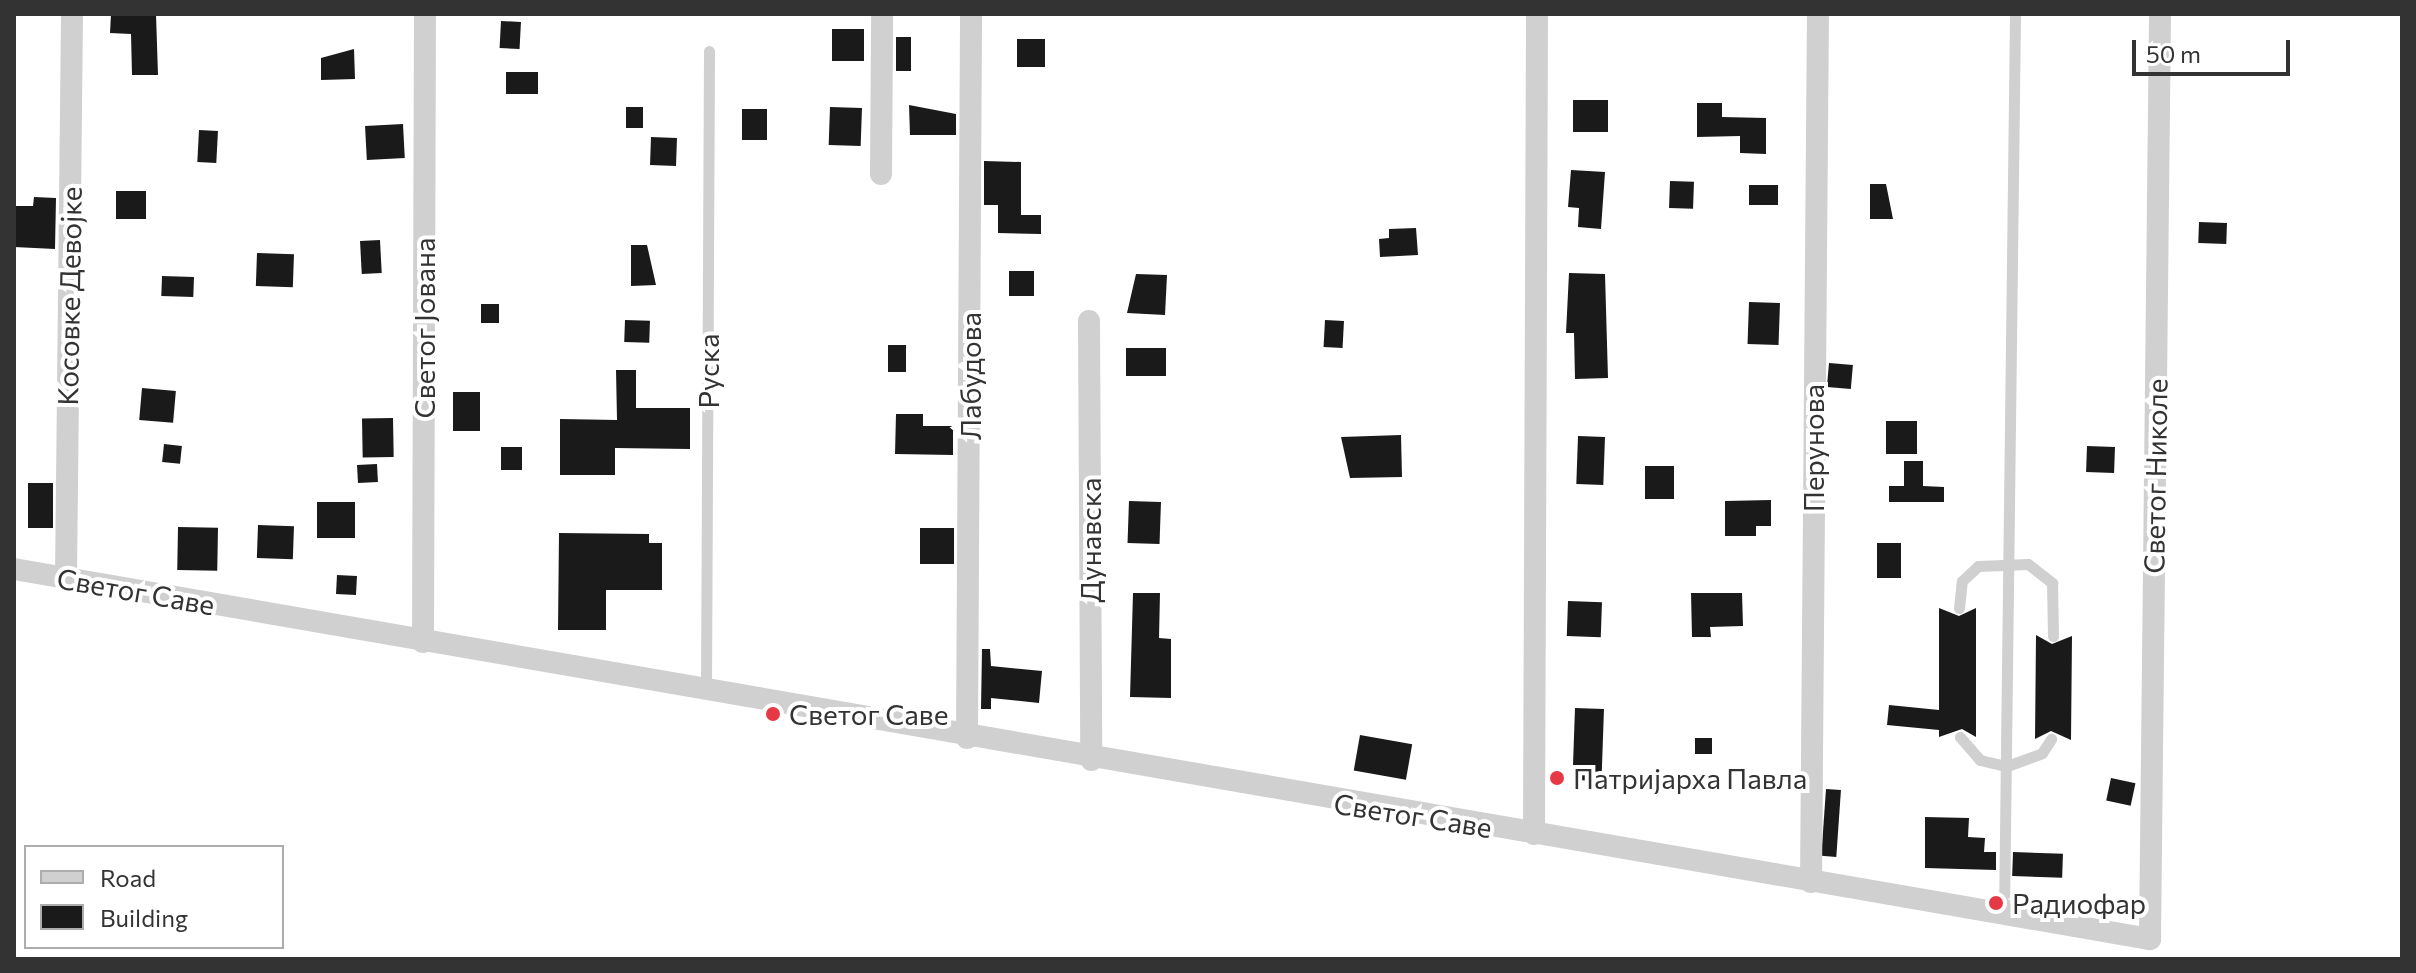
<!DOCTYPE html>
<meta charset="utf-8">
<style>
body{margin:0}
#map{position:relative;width:2416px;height:973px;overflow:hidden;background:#fff;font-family:Commissioner,sans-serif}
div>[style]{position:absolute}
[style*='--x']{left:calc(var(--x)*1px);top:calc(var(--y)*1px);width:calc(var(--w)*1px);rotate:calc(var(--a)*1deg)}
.building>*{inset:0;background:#1a1a1a;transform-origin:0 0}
.lane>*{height:11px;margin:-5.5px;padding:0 5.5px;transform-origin:5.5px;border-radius:5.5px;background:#d0d0d0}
.street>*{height:22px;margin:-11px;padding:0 11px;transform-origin:11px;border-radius:11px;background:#d0d0d0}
.dots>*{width:22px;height:22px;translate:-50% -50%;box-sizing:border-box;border:4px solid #fff;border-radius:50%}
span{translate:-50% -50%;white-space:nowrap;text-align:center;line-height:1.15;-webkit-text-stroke:8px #fff;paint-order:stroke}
.street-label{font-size:28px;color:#333}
.poi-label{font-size:28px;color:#333}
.left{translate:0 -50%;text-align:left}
.frame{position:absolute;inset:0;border:16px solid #333;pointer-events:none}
.legend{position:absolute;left:24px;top:845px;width:260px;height:104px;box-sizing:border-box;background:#fff;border:2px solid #adadad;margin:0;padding:10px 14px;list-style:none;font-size:24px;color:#333}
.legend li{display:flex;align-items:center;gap:16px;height:40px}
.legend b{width:40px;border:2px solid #adadad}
.scale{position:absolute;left:2132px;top:40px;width:158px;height:36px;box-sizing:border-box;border:4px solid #333;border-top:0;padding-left:10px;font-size:24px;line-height:28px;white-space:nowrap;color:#333;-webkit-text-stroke:6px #fff;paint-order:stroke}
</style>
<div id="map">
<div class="building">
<div style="clip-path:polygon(111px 14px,156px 14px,158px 75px,132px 75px,131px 34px,110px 33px)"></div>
<div style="left:501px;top:21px;width:20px;height:27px;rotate:3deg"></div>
<div style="left:832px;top:29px;width:32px;height:32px"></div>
<div style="left:896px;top:37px;width:15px;height:34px"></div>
<div style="left:1017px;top:39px;width:28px;height:28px"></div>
<div style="clip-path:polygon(354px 49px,355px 79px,321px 80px,321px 58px)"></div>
<div style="left:506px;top:72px;width:32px;height:22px"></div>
<div style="left:1573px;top:100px;width:35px;height:32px"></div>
<div style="clip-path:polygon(1697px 103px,1722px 103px,1722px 117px,1766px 118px,1766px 154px,1740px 153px,1740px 136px,1697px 137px)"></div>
<div style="clip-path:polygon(909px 105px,956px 114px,956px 135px,910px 135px)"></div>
<div style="left:626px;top:107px;width:17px;height:21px"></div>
<div style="left:830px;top:107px;width:32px;height:38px;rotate:2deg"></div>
<div style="left:742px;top:109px;width:25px;height:31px"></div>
<div style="left:403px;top:124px;width:34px;height:38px;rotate:87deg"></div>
<div style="left:199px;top:130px;width:19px;height:32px;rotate:3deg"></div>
<div style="left:651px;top:137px;width:26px;height:28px;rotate:2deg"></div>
<div style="clip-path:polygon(984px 161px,1021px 162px,1021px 215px,1041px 215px,1041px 234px,998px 233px,998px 205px,984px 205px)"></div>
<div style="clip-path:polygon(1571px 170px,1605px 172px,1601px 229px,1578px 227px,1579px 208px,1568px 207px)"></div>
<div style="left:1670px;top:181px;width:24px;height:27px;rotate:2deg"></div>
<div style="clip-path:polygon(1870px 184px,1886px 184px,1893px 219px,1870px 219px)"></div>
<div style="left:1749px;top:185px;width:29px;height:20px"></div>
<div style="left:116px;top:191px;width:30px;height:28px"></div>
<div style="clip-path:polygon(34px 197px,56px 198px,55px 249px,14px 247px,14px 206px,33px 206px)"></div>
<div style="left:2199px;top:222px;width:28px;height:21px;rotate:2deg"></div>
<div style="clip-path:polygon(1416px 228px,1418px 255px,1380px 257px,1379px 239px,1389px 238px,1389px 229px)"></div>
<div style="left:380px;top:240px;width:33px;height:20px;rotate:87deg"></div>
<div style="clip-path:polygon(631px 245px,647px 245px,656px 285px,631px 286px)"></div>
<div style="left:257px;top:253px;width:37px;height:33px;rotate:2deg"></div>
<div style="left:1009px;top:271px;width:25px;height:25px"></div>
<div style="clip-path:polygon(1569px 273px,1605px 274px,1608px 378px,1575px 379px,1574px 333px,1566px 333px)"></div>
<div style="clip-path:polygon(1136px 274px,1167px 275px,1165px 315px,1127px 313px)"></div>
<div style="left:162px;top:276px;width:32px;height:20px;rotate:2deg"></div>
<div style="left:1749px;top:302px;width:31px;height:42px;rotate:2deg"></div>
<div style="left:481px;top:304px;width:18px;height:19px"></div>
<div style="left:625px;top:320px;width:25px;height:22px;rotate:2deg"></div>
<div style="left:1325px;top:320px;width:19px;height:27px;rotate:3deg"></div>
<div style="left:888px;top:345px;width:18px;height:27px"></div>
<div style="left:1126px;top:348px;width:40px;height:28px"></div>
<div style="left:1829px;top:363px;width:24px;height:24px;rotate:5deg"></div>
<div style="clip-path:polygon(616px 370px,636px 370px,636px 408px,690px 408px,690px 449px,615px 448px,615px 475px,560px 475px,560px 419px,617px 420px)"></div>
<div style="left:142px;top:388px;width:34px;height:32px;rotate:5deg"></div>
<div style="left:480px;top:392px;width:39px;height:27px;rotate:90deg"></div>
<div style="clip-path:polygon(896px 414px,923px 414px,923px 426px,953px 426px,953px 455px,895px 454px)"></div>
<div style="left:393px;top:418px;width:39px;height:31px;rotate:89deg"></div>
<div style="left:1886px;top:421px;width:31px;height:33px"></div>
<div style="clip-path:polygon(1401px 435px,1402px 477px,1350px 478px,1341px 437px)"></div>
<div style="left:1578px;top:436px;width:27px;height:48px;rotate:2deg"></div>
<div style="left:164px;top:444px;width:18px;height:18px;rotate:6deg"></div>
<div style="left:2087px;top:446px;width:28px;height:26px;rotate:2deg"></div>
<div style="left:501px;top:447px;width:21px;height:23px"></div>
<div style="clip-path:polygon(1904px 461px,1923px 461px,1923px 486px,1944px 487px,1944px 502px,1889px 502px,1889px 486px,1904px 486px)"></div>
<div style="left:377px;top:464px;width:18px;height:20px;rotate:87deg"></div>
<div style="left:1645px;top:466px;width:29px;height:33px"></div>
<div style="left:28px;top:483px;width:25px;height:45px"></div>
<div style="clip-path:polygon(1771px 500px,1771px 526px,1756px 526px,1756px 536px,1725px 536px,1725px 501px)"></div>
<div style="left:1129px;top:501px;width:32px;height:42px;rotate:2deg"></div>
<div style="left:317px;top:502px;width:38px;height:36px"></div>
<div style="left:258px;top:525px;width:36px;height:33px;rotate:2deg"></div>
<div style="left:178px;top:527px;width:40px;height:43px;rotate:1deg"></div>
<div style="left:920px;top:528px;width:34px;height:36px"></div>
<div style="clip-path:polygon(559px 533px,649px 534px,649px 543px,662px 543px,662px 590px,606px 590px,606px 630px,558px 630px)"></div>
<div style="left:1877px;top:543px;width:24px;height:35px"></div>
<div style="left:337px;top:575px;width:20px;height:19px;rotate:3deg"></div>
<div style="clip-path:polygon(1133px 593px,1160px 593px,1159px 638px,1171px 639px,1171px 698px,1130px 697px)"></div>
<div style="clip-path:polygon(1691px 593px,1742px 593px,1743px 626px,1710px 627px,1711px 637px,1692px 637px)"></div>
<div style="left:1568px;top:601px;width:34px;height:35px;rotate:2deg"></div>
<div style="clip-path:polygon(1939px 608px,1959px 616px,1976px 608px,1976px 737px,1962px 729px,1939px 737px,1939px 730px,1887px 725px,1889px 705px,1939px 710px)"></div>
<div style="clip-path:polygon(2036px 635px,2052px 644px,2072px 636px,2071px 740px,2051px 731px,2035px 739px)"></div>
<div style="clip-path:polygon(982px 649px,990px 649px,991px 666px,1042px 671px,1039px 703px,991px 698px,991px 709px,981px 709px)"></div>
<div style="left:1575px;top:708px;width:29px;height:72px;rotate:2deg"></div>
<div style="left:1360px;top:735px;width:53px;height:36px;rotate:10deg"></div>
<div style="left:1695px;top:738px;width:17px;height:16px"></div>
<div style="left:2111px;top:778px;width:25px;height:23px;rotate:12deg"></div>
<div style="left:1826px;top:789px;width:15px;height:67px;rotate:4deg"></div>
<div style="clip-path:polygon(1925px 817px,1969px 818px,1968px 837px,1985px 838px,1984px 852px,1996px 852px,1996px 870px,1925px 868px)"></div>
<div style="left:2013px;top:852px;width:50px;height:24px;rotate:2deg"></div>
</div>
<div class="lane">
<div style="--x:1959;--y:608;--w:27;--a:-84"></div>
<div style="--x:1962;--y:581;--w:22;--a:-43"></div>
<div style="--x:1978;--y:566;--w:50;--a:-2.3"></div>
<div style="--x:2028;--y:564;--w:31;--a:38"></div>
<div style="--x:2052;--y:583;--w:53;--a:88.9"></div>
<div style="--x:706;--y:690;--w:639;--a:-89.73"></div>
<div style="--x:1960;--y:737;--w:30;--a:49"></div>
<div style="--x:1980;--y:760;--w:28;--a:13"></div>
<div style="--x:2007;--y:766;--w:37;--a:-20"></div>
<div style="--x:2042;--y:753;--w:17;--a:-57"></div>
<div style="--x:2004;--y:916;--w:902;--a:-89.3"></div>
</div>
<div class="street">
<div style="--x:881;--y:174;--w:160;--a:-89.6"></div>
<div style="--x:1089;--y:321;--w:439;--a:89.7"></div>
<div style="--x:14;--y:569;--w:2168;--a:9.83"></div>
<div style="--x:2150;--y:939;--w:925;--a:-89.38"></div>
<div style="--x:66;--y:578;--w:564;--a:-89.39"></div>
<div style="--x:423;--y:642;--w:628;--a:-89.82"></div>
<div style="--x:967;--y:738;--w:724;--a:-89.68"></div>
<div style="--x:1534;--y:834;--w:820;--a:-89.79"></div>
<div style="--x:1811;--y:882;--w:868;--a:-89.54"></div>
</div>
<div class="dots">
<div style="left:773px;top:714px;background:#e63946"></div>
<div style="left:1557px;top:778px;background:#e63946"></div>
<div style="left:1996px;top:903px;background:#e63946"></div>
</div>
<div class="street-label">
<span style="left:69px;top:296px;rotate:-89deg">Косовке Девојке</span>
<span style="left:424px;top:328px;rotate:-90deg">Светог Јована</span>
<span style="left:708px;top:371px;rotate:-90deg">Руска</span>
<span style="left:970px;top:376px;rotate:-90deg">Лабудова</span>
<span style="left:1813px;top:448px;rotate:-90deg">Перунова</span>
<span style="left:2155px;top:476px;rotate:-89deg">Светог Николе</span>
<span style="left:1090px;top:540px;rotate:-90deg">Дунавска</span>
<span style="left:136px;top:591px;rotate:10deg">Светог Саве</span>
<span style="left:1413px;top:815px;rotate:9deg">Светог Саве</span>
</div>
<div class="poi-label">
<span class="left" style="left:789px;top:714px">Светог Саве</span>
<span class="left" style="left:1573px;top:778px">Патријарха Павла</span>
<span class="left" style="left:2012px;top:903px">Радиофар</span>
</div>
<div class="frame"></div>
<ul class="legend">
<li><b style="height:10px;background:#d0d0d0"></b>Road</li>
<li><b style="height:22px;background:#1a1a1a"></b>Building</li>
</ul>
<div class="scale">50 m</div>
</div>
